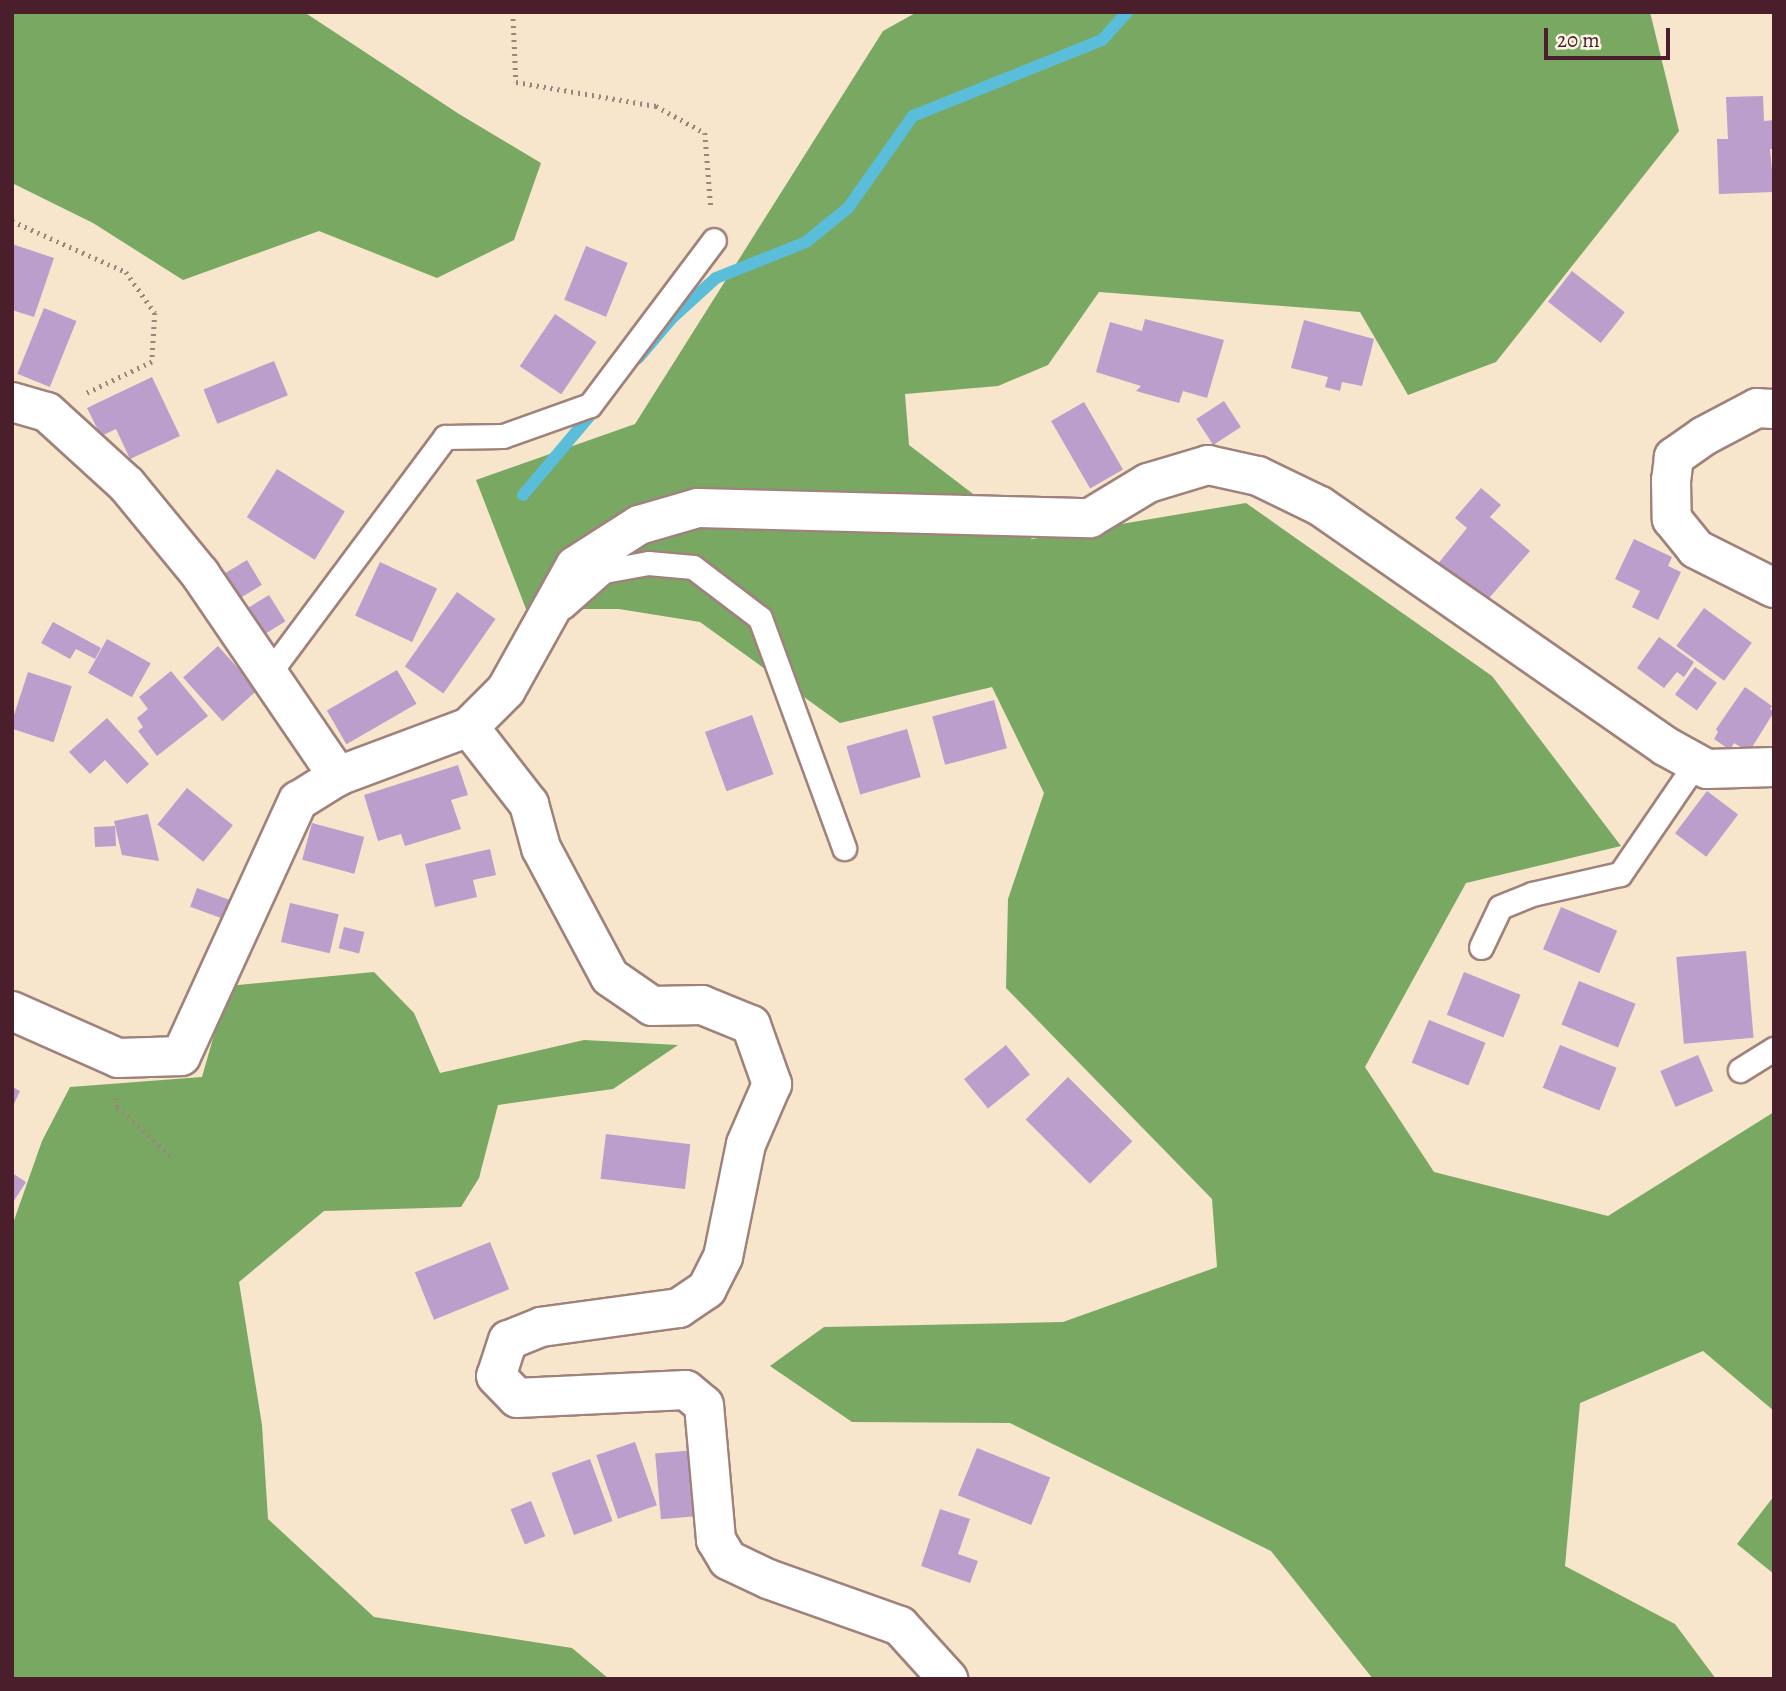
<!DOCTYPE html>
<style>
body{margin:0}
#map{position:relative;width:1786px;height:1691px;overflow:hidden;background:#f7e5cc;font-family:Alegreya,serif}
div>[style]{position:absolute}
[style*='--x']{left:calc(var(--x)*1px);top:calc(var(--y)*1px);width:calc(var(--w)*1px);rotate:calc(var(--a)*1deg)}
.forest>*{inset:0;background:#79a862}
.stream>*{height:12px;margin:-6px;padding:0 6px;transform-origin:6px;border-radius:6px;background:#5abdd9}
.building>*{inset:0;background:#bb9ecc;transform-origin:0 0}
.path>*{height:4.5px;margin-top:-2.25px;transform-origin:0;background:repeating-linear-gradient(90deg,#a0827c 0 2px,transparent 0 7px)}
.roads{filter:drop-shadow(2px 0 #a0827c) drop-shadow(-2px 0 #a0827c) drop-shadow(0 2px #a0827c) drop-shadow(0 -2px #a0827c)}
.service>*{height:23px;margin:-11.5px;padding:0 11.5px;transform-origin:11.5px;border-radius:11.5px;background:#fff}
.minor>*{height:38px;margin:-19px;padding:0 19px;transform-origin:19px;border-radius:19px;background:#fff}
span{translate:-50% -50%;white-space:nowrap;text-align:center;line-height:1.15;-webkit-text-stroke:6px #fcf5e5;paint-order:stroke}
.frame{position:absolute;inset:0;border:14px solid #4a1f2b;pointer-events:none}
.scale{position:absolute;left:1544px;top:28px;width:126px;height:32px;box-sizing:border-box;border:4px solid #4a1f2b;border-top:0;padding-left:9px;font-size:21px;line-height:24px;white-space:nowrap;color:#4a1f2b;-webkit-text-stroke:5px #fcf5e5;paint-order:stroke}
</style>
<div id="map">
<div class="forest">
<div style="clip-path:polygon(12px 12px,304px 12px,459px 114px,541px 163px,514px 240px,437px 278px,319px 231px,183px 280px,93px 223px,12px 183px)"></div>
<div style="clip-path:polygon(917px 12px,1650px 12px,1679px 131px,1496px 362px,1408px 395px,1360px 312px,1099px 292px,1048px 365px,998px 386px,905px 394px,909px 445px,1032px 539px,1246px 503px,1492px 676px,1621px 846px,1466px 883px,1365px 1067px,1434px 1172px,1608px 1216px,1774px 1112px,1774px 1411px,1703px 1351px,1580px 1403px,1565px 1566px,1675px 1624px,1716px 1679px,1373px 1679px,1271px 1551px,1010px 1423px,852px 1422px,770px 1366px,824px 1327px,1063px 1322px,1217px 1267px,1212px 1199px,1006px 988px,1008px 899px,1044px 793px,992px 687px,840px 723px,700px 622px,619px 609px,526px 609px,476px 480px,635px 424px,883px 31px)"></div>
<div style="clip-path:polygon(374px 972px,414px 1013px,440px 1073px,584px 1040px,678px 1045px,613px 1089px,498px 1105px,479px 1178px,461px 1207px,324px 1211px,239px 1282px,262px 1425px,268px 1519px,374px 1617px,572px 1648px,609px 1679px,12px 1679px,12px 1226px,42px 1141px,70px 1087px,202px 1077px,228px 986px)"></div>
<div style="clip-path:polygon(1774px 1496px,1774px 1574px,1737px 1544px)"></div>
</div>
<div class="stream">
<div style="--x:638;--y:358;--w:54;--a:-49.5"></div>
<div style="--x:673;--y:317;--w:58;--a:-42.2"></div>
<div style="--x:716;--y:278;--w:97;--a:-21.8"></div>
<div style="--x:806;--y:242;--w:54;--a:-39"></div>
<div style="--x:848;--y:208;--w:113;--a:-54.8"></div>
<div style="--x:913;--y:116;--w:204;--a:-21.9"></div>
<div style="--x:1102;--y:40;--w:38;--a:-48"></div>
<div style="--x:523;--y:495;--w:115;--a:-49.9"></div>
</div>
<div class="building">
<div style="clip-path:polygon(1763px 96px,1764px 121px,1774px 120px,1774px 149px,1770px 149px,1774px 192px,1719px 194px,1717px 139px,1728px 139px,1726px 97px)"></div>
<div style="clip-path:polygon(12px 244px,54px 258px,34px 317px,12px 310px)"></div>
<div style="left:586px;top:246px;width:45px;height:58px;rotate:22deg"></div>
<div style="left:1572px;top:271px;width:67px;height:39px;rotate:38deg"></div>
<div style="left:44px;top:308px;width:35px;height:71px;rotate:22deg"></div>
<div style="left:555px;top:314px;width:50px;height:63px;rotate:34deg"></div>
<div style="clip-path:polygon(1145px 319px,1224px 340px,1207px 398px,1183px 391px,1179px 403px,1136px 391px,1141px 386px,1096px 372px,1110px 322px,1142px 331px)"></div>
<div style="clip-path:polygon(1304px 320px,1374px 339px,1362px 386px,1342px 382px,1340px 391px,1325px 387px,1328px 377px,1291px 368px)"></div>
<div style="left:274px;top:361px;width:37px;height:76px;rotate:68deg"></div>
<div style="clip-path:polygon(152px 377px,180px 436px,130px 459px,116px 429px,101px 436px,87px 408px)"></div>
<div style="left:1224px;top:401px;width:31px;height:33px;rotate:57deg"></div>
<div style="left:1084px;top:402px;width:78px;height:38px;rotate:60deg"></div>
<div style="left:277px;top:469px;width:80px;height:57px;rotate:32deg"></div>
<div style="clip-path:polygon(1481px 488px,1501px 505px,1490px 517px,1530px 551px,1484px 604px,1437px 565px,1467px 528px,1455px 518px)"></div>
<div style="clip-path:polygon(1634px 539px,1672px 557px,1668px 566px,1681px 572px,1658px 620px,1632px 607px,1640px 591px,1615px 579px)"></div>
<div style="left:247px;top:560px;width:29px;height:27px;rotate:59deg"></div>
<div style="left:380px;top:562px;width:63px;height:59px;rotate:25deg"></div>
<div style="left:457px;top:592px;width:47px;height:91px;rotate:35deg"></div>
<div style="left:269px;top:595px;width:31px;height:26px;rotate:58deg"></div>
<div style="left:1704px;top:608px;width:59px;height:47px;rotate:36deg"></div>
<div style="clip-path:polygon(53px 622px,101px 648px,95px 659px,76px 649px,70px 659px,41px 643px)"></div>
<div style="clip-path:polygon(1659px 637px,1694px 662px,1684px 677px,1677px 672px,1664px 688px,1637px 668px)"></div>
<div style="left:107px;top:639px;width:50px;height:39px;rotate:29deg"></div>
<div style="left:218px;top:646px;width:59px;height:47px;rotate:48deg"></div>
<div style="left:1695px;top:667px;width:27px;height:34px;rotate:36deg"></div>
<div style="left:397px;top:670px;width:39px;height:81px;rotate:60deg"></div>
<div style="clip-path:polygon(171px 671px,208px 716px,157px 756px,138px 731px,143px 727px,137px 718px,148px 709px,139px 697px)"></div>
<div style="left:28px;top:672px;width:46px;height:59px;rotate:18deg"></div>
<div style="clip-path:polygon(1745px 687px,1772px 706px,1770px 709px,1774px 712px,1749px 752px,1734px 743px,1730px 750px,1714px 739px,1718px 732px,1716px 729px)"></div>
<div style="left:994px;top:700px;width:50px;height:64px;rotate:75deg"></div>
<div style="left:752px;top:715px;width:63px;height:50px;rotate:70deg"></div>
<div style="clip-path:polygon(107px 718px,149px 764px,127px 784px,105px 760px,90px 774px,69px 752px)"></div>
<div style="left:907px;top:729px;width:50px;height:63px;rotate:74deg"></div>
<div style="clip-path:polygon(458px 765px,468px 795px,451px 800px,461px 829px,405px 846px,401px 834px,378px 841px,364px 795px)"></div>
<div style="left:187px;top:788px;width:59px;height:47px;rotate:39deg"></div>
<div style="left:1707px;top:791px;width:39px;height:53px;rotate:37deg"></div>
<div style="clip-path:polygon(148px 814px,159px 861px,122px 855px,114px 821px)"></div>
<div style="left:312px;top:823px;width:54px;height:38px;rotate:15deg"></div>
<div style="left:115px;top:826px;width:20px;height:21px;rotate:87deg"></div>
<div style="clip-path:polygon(490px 849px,496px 875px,473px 880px,477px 897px,435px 907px,425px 864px)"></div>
<div style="left:197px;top:888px;width:35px;height:20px;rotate:20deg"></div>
<div style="left:290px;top:903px;width:50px;height:40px;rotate:13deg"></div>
<div style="left:1561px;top:907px;width:61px;height:46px;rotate:23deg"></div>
<div style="left:344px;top:927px;width:21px;height:22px;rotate:14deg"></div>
<div style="left:1746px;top:951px;width:87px;height:70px;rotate:85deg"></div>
<div style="left:1464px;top:972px;width:61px;height:46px;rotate:22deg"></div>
<div style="left:1579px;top:981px;width:61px;height:47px;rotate:22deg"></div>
<div style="left:1429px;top:1020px;width:61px;height:46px;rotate:22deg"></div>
<div style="left:1006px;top:1045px;width:38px;height:54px;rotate:51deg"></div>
<div style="left:1560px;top:1045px;width:61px;height:46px;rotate:22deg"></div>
<div style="left:1698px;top:1055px;width:39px;height:41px;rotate:67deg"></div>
<div style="left:1068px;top:1077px;width:91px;height:60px;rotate:45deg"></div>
<div style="clip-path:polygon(12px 1087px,20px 1091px,12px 1108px)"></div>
<div style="left:606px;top:1134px;width:85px;height:45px;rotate:7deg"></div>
<div style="clip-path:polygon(12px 1173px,26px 1182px,12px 1204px)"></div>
<div style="left:490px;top:1242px;width:51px;height:81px;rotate:68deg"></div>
<div style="left:635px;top:1442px;width:67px;height:41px;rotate:71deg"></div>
<div style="left:977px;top:1448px;width:79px;height:51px;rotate:22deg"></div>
<div style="left:695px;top:1450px;width:66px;height:40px;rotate:85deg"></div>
<div style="left:590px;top:1459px;width:66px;height:41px;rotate:70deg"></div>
<div style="left:531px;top:1501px;width:38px;height:22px;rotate:68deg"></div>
<div style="clip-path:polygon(940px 1509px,970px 1519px,958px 1554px,978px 1561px,970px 1583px,921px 1566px)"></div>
</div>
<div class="path">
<div style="--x:513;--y:12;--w:70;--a:87.5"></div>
<div style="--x:516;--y:82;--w:142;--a:9.7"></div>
<div style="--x:656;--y:106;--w:56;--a:28.9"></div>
<div style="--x:705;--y:133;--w:75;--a:85.4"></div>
<div style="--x:12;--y:221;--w:125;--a:24.1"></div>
<div style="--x:126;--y:272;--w:50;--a:54.7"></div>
<div style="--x:155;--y:313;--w:49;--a:93.5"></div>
<div style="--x:152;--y:362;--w:74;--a:154.5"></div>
<div style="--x:117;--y:1098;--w:9;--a:90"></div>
<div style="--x:117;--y:1107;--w:74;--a:42.3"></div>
</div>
<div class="roads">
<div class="service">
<div style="--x:563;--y:607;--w:55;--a:-41.3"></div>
<div style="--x:604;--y:571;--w:45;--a:-10.3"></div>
<div style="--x:648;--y:563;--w:45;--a:5.1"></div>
<div style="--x:693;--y:567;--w:84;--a:37.3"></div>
<div style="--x:760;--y:618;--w:245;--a:69.9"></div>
<div style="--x:270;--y:672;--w:293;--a:-53.3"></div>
<div style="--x:445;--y:437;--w:58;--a:-1"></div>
<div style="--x:503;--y:436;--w:92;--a:-19.6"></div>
<div style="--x:590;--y:405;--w:206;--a:-53.1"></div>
<div style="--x:1481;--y:947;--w:44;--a:-64.6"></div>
<div style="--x:1500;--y:907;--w:35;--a:-22"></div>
<div style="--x:1532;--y:894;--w:90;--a:-12.8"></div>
<div style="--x:1620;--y:874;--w:135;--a:-55.6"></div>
<div style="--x:1740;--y:1070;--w:40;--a:-32"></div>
</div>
<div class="minor">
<div style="--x:12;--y:402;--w:36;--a:16"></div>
<div style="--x:47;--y:412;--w:108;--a:42.4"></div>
<div style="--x:127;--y:485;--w:115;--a:50.6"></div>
<div style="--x:200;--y:574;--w:245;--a:55.7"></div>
<div style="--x:1774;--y:409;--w:17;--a:-177"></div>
<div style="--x:1757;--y:408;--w:60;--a:152.2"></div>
<div style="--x:1704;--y:436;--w:37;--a:145"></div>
<div style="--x:1674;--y:457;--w:23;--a:97"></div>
<div style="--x:1671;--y:480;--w:39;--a:89"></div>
<div style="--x:1672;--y:519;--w:38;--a:51"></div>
<div style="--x:1696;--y:549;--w:87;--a:26.6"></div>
<div style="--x:469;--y:727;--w:98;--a:52.1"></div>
<div style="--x:529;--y:804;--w:46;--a:74.7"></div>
<div style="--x:541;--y:848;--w:146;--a:61.9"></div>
<div style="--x:610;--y:977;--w:51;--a:34.6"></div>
<div style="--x:652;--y:1006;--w:50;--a:-1.1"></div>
<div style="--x:702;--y:1005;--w:53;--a:22.2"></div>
<div style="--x:751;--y:1025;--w:63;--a:70.4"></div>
<div style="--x:772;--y:1084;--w:65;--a:113.4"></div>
<div style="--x:746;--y:1144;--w:115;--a:101.5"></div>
<div style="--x:723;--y:1257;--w:36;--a:117"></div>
<div style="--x:707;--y:1289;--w:34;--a:146"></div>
<div style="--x:679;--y:1308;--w:139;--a:172.2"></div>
<div style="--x:541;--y:1327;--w:35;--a:158"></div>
<div style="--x:508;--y:1340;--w:38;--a:108"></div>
<div style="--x:496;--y:1376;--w:30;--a:46"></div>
<div style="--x:517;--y:1398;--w:169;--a:-2.7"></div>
<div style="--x:686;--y:1390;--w:23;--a:40"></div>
<div style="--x:704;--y:1405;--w:136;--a:84.9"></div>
<div style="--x:716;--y:1540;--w:23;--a:59"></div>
<div style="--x:728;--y:1560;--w:44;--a:25.4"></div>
<div style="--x:768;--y:1579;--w:140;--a:19.6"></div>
<div style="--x:900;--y:1626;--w:72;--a:47.8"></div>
<div style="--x:12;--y:1011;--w:116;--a:23.9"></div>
<div style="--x:118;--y:1058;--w:63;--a:-1.8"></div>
<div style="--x:181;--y:1056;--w:281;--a:-65.4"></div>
<div style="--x:298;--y:801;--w:47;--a:-32"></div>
<div style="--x:338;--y:776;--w:140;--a:-20.5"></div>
<div style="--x:469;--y:727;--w:52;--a:-45"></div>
<div style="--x:506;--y:690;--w:142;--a:-60.9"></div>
<div style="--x:575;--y:566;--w:76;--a:-32.6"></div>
<div style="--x:639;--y:525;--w:61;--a:-16.1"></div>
<div style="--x:698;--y:508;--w:392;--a:1.5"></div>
<div style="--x:1090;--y:518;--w:68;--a:-31.1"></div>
<div style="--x:1148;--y:483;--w:63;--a:-16.7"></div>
<div style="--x:1208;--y:465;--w:51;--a:12.4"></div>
<div style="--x:1258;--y:476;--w:69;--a:25.8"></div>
<div style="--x:1320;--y:506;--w:420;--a:34.8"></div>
<div style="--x:1665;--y:746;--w:48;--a:28.7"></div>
<div style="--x:1707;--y:769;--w:67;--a:-1.7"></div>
</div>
</div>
<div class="frame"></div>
<div class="scale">20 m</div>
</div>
